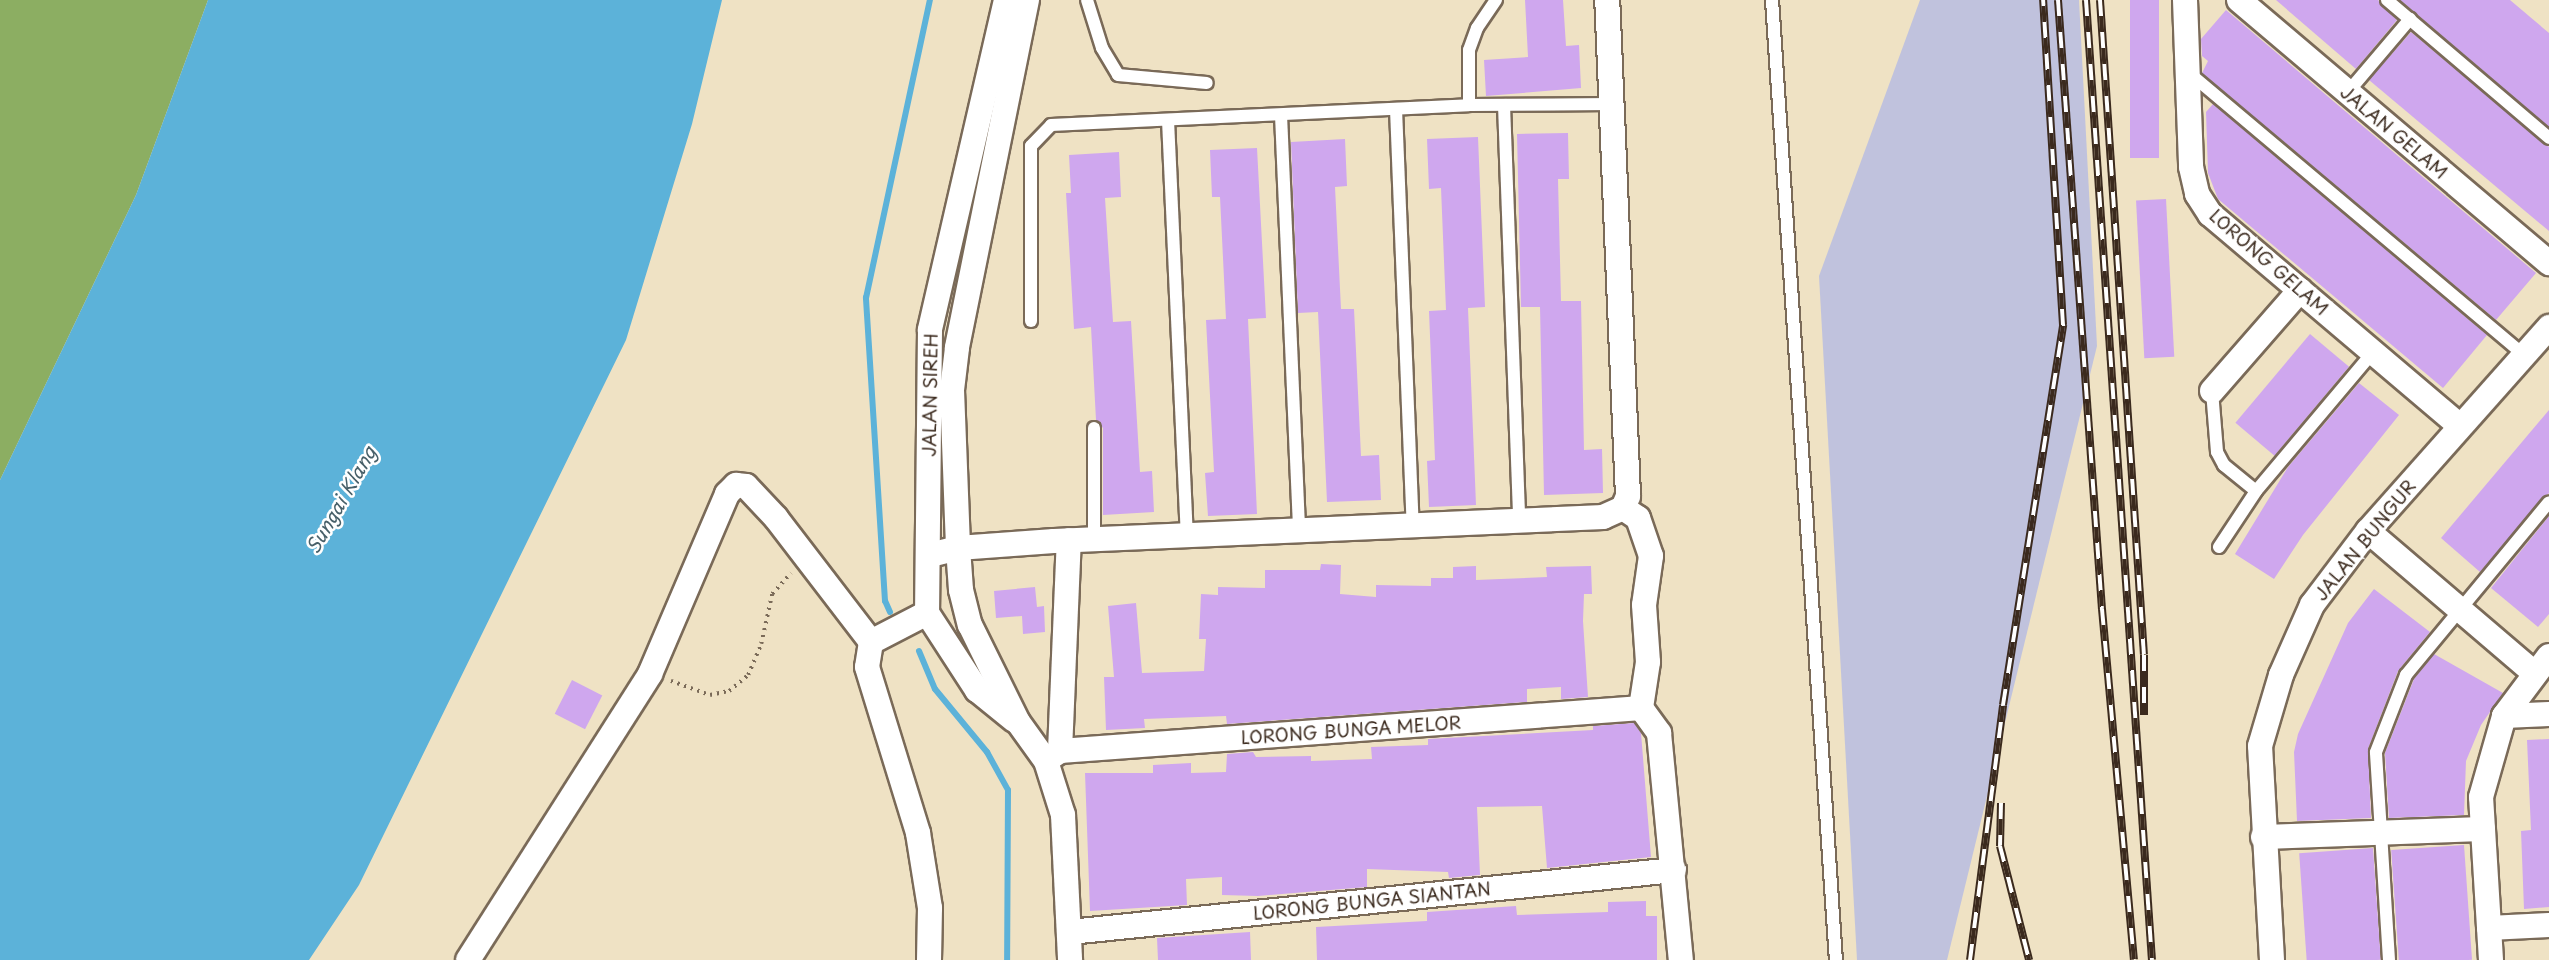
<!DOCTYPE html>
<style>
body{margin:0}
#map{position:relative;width:2549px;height:960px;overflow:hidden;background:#efe2c4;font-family:"Playpen Sans",sans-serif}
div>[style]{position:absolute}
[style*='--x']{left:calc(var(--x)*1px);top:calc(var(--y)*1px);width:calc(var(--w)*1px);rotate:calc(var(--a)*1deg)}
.industrial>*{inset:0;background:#c0c2dd}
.forest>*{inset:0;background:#8cae62}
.water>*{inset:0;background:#5cb2d9}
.stream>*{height:6px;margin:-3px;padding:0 3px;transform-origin:3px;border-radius:3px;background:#5cb2d9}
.building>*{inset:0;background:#cfa7ee;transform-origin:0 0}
.path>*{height:3.5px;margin-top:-1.75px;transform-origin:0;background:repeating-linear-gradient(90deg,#7a6a58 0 2px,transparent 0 7px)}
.roads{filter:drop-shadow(2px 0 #7a6a58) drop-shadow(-2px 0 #7a6a58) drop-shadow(0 2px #7a6a58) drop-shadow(0 -2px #7a6a58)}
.lane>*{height:12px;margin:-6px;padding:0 6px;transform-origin:6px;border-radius:6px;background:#fff}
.street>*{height:24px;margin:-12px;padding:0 12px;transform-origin:12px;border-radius:12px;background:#fff}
.rail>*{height:8px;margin-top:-4px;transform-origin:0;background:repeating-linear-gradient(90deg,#fff 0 16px,#3b2a1e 0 32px);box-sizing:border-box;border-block:2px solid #3b2a1e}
span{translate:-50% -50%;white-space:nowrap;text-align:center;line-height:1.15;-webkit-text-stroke:5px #fff;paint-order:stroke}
.street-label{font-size:18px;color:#3b2a1e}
.water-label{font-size:19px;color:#486069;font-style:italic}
</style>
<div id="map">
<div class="industrial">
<div style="clip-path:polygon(1920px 0,2079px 0,2097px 346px,1947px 960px,1857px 960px,1819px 276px)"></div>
</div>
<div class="forest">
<div style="clip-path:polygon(0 0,208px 0,136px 195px,0 480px)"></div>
</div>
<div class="water">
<div style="clip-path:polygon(208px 0,722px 0,692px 124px,626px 340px,359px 885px,309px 960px,0 960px,0 480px,136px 195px)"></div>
</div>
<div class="stream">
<div style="--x:890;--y:612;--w:12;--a:-114"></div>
<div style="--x:885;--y:601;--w:304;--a:-93.6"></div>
<div style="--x:866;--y:298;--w:305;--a:-77.9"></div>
<div style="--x:919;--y:651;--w:41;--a:67.2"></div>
<div style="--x:935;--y:689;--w:82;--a:50.5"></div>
<div style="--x:987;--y:752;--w:43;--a:61.1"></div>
<div style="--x:1008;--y:790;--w:170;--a:90.3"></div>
</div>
<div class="building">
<div style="clip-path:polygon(1525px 0,1563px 0,1566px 46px,1579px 45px,1581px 88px,1486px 96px,1484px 60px,1528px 57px)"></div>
<div style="left:2130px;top:0;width:29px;height:158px"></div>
<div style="clip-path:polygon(2276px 0,2378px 0,2397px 20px,2356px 69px)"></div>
<div style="clip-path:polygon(2400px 0,2510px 0,2549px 33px,2549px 127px)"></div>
<div style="clip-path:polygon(2226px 10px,2536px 273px,2496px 320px,2202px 73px,2208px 61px,2202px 56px,2201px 39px)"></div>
<div style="clip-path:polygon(2411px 32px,2549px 147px,2549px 231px,2369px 80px)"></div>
<div style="clip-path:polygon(2213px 104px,2487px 335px,2443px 388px,2218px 199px,2208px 173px,2206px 112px)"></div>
<div style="clip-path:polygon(1568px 133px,1569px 179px,1558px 179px,1561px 301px,1581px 301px,1584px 450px,1602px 449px,1603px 493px,1544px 495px,1540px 307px,1521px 307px,1517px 134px)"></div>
<div style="clip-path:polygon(1478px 137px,1485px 307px,1468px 308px,1476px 505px,1429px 507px,1427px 461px,1435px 460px,1429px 311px,1446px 310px,1441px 188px,1429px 189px,1427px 139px)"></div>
<div style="clip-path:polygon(1345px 139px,1347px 186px,1335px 187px,1341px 309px,1354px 309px,1361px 456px,1379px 455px,1381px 500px,1327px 502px,1318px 312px,1298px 313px,1291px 142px)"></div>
<div style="clip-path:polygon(1257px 148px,1266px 318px,1248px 319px,1257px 514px,1208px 516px,1205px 473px,1214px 472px,1206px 320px,1226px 319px,1220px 197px,1212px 197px,1210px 150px)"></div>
<div style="clip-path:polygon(1119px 152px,1121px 197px,1105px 198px,1113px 322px,1131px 321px,1140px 472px,1152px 471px,1154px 512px,1103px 515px,1103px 428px,1096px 420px,1091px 327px,1074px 329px,1066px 193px,1071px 193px,1069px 155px)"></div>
<div style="left:2166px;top:199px;width:158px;height:30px;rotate:87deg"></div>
<div style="left:2310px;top:334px;width:51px;height:116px;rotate:40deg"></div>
<div style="clip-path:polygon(2359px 383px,2399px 415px,2303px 535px,2274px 579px,2235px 554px,2288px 467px)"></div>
<div style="clip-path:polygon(2549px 410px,2549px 493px,2480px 572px,2441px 538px)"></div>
<div style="clip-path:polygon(2549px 516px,2549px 614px,2538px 627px,2491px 588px)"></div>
<div style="clip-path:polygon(1321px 564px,1341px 565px,1340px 594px,1376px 597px,1376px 585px,1431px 586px,1431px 578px,1453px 578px,1453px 567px,1476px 566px,1476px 580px,1547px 577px,1546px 567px,1591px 566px,1592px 594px,1584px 594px,1583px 621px,1588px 697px,1561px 699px,1561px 687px,1527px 689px,1527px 702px,1227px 724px,1226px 716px,1144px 719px,1145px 728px,1106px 730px,1104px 677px,1114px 677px,1108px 606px,1136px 603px,1142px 673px,1204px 671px,1206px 639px,1199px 639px,1201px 594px,1218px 595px,1218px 587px,1265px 588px,1265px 570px,1320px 570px)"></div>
<div style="clip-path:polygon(1035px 587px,1037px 607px,1044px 606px,1045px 632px,1023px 634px,1022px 616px,996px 618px,994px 591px)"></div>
<div style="clip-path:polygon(2374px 589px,2430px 632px,2398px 671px,2368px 749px,2371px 818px,2297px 821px,2294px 752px,2298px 734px,2348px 623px)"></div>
<div style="clip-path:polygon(2434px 654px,2503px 693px,2481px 725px,2466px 761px,2464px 815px,2389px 818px,2385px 753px,2414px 679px)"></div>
<div style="left:572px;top:680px;width:34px;height:38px;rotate:27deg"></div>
<div style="clip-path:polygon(1634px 723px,1641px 733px,1651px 857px,1547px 868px,1542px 806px,1477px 807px,1480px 875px,1449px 878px,1448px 872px,1367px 869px,1367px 887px,1258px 896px,1222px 895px,1222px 877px,1186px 879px,1187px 905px,1090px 911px,1085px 773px,1153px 773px,1153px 765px,1191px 763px,1191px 773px,1226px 772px,1227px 754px,1253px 752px,1256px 757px,1311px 756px,1311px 761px,1372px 759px,1371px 747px,1428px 745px,1428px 739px,1593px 730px,1593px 726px)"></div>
<div style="clip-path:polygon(2549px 739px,2549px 907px,2524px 909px,2521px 831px,2531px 830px,2527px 740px)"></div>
<div style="left:2464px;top:845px;width:115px;height:73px;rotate:86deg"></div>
<div style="left:2373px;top:848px;width:112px;height:74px;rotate:86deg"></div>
<div style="clip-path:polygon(1646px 901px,1646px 916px,1657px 916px,1657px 960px,1317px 960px,1316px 927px,1427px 921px,1427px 912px,1516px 906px,1517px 915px,1608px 912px,1608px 902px)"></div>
<div style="clip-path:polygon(1250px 932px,1251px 960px,1158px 960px,1157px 938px)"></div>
</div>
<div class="path">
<div style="--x:671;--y:681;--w:41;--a:19.7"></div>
<div style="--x:710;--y:695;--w:19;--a:-12"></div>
<div style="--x:729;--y:691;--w:25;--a:-40"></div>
<div style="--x:748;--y:675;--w:34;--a:-67"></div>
<div style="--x:761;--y:644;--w:51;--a:-77.6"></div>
<div style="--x:772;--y:594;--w:28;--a:-48"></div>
</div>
<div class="roads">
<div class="lane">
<div style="--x:1087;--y:0;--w:50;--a:72.6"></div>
<div style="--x:1102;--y:48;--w:31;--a:59"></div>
<div style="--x:1118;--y:75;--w:89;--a:5.1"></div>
<div style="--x:1772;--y:0;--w:962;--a:86.19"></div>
<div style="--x:2387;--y:0;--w:213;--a:40.4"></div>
<div style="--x:2188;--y:72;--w:439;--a:40.1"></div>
<div style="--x:2348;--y:92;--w:96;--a:-49.7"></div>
<div style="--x:1469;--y:105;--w:55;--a:-90"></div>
<div style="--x:1469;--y:50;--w:23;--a:-70"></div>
<div style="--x:1477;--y:28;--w:34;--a:-56"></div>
<div style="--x:1504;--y:105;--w:415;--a:87.9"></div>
<div style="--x:1396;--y:109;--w:416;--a:87.7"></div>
<div style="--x:1281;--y:115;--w:415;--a:87.5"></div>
<div style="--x:1168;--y:120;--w:415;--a:87.4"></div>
<div style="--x:1031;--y:321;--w:175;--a:-90"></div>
<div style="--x:1031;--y:146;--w:29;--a:-46"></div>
<div style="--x:1051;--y:125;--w:418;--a:-2.7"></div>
<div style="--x:1469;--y:105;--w:143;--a:-0.4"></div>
<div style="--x:2212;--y:391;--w:61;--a:85.3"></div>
<div style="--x:2217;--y:452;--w:15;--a:62"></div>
<div style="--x:2224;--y:465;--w:41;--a:39.1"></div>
<div style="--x:1094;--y:539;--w:111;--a:-90"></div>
<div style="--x:2219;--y:547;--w:67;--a:-56.5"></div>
<div style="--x:2256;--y:491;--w:182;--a:-49.9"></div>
<div style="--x:2389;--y:960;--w:208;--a:-93.6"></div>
<div style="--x:2376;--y:752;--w:83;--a:-68.7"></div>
<div style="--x:2406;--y:675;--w:224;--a:-50.4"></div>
</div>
<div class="street">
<div style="--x:1006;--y:0;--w:339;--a:103"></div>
<div style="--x:930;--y:330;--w:283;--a:90.6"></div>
<div style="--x:927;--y:613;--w:92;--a:57"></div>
<div style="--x:977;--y:690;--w:48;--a:39"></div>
<div style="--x:1027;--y:0;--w:355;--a:101.4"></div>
<div style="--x:957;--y:348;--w:42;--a:96.8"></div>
<div style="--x:952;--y:390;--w:158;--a:87.8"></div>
<div style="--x:958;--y:548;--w:42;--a:85.9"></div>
<div style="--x:961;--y:590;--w:36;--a:76"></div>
<div style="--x:970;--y:625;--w:108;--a:63.7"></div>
<div style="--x:1018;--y:722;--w:48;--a:54.3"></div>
<div style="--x:1046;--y:761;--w:57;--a:72.5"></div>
<div style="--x:1063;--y:815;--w:145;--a:87.2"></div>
<div style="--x:2185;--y:0;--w:167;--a:87.9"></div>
<div style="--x:2191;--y:167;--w:28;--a:77"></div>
<div style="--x:2197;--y:194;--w:24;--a:57"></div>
<div style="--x:2210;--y:214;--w:328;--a:40.3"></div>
<div style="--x:2239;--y:0;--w:407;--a:40.3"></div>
<div style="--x:2212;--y:391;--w:134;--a:-48.9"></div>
<div style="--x:1623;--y:508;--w:18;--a:34"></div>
<div style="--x:1638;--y:518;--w:40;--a:71.1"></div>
<div style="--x:1651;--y:556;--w:49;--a:98.1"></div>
<div style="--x:1644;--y:605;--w:57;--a:86"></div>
<div style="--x:1648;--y:662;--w:47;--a:98.7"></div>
<div style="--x:1641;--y:708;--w:31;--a:54"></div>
<div style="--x:1659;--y:733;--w:228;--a:84.5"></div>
<div style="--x:2368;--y:531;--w:218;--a:40.5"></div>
<div style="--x:930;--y:555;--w:29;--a:-14"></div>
<div style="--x:958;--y:548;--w:96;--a:-4.2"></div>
<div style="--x:1054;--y:541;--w:550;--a:-2.5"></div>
<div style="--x:1603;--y:517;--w:22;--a:-24"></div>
<div style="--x:1623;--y:508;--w:13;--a:-67"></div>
<div style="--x:1628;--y:496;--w:496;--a:-92.4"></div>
<div style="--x:927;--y:613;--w:63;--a:152.6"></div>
<div style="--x:871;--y:642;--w:25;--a:99"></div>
<div style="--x:867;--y:667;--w:174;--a:72.9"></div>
<div style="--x:918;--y:833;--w:76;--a:80.9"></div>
<div style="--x:930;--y:908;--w:52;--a:91.1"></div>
<div style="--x:2504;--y:716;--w:45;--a:-2.5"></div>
<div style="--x:1060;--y:751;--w:583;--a:-4.23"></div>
<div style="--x:1047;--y:760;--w:16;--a:-35"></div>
<div style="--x:1060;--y:751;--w:211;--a:-87.6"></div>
<div style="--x:2263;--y:837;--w:220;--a:-2.1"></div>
<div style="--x:2489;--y:928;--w:60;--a:-2.9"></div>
<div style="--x:1070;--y:932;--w:607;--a:-5.86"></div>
<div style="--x:468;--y:960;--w:339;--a:-57.5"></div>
<div style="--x:650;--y:674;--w:196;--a:-66.8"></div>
<div style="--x:727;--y:494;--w:13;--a:-45"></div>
<div style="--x:736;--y:485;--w:10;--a:6"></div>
<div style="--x:746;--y:486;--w:44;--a:46.8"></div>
<div style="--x:776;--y:518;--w:156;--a:52.5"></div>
<div style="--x:2272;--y:960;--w:214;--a:-93.2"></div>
<div style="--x:2260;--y:746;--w:74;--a:-73.5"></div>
<div style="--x:2281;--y:675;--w:77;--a:-66.1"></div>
<div style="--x:2312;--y:605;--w:93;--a:-52.9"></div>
<div style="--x:2368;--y:531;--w:273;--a:-48.4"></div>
<div style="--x:2491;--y:960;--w:163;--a:-93.5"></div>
<div style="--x:2481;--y:797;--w:84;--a:-74.1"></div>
<div style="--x:2504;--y:716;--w:75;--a:-53.1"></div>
</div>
</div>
<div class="rail">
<div style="--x:2058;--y:0;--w:611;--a:85.87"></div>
<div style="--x:2102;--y:609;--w:352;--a:84.8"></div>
<div style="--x:2086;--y:0;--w:962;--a:86.07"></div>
<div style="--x:2100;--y:0;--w:656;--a:86.16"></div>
<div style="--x:2144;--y:655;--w:60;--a:90"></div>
<div style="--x:2001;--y:803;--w:43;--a:91.3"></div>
<div style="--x:2000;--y:846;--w:118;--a:75.7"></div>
<div style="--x:1970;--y:960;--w:257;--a:-82.6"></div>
<div style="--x:2003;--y:705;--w:385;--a:-81"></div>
<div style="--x:2063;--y:325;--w:326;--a:-93.5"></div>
</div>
<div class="street-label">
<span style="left:2394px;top:132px;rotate:40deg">JALAN GELAM</span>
<span style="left:2269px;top:262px;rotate:41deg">LORONG GELAM</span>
<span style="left:930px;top:395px;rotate:-89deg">JALAN SIREH</span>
<span style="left:2365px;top:540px;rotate:-51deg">JALAN BUNGUR</span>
<span style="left:1351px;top:730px;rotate:-4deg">LORONG BUNGA MELOR</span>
<span style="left:1372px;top:901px;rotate:-6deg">LORONG BUNGA SIANTAN</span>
</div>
<div class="water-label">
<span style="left:341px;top:500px;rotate:-60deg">Sungai Klang</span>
</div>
</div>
